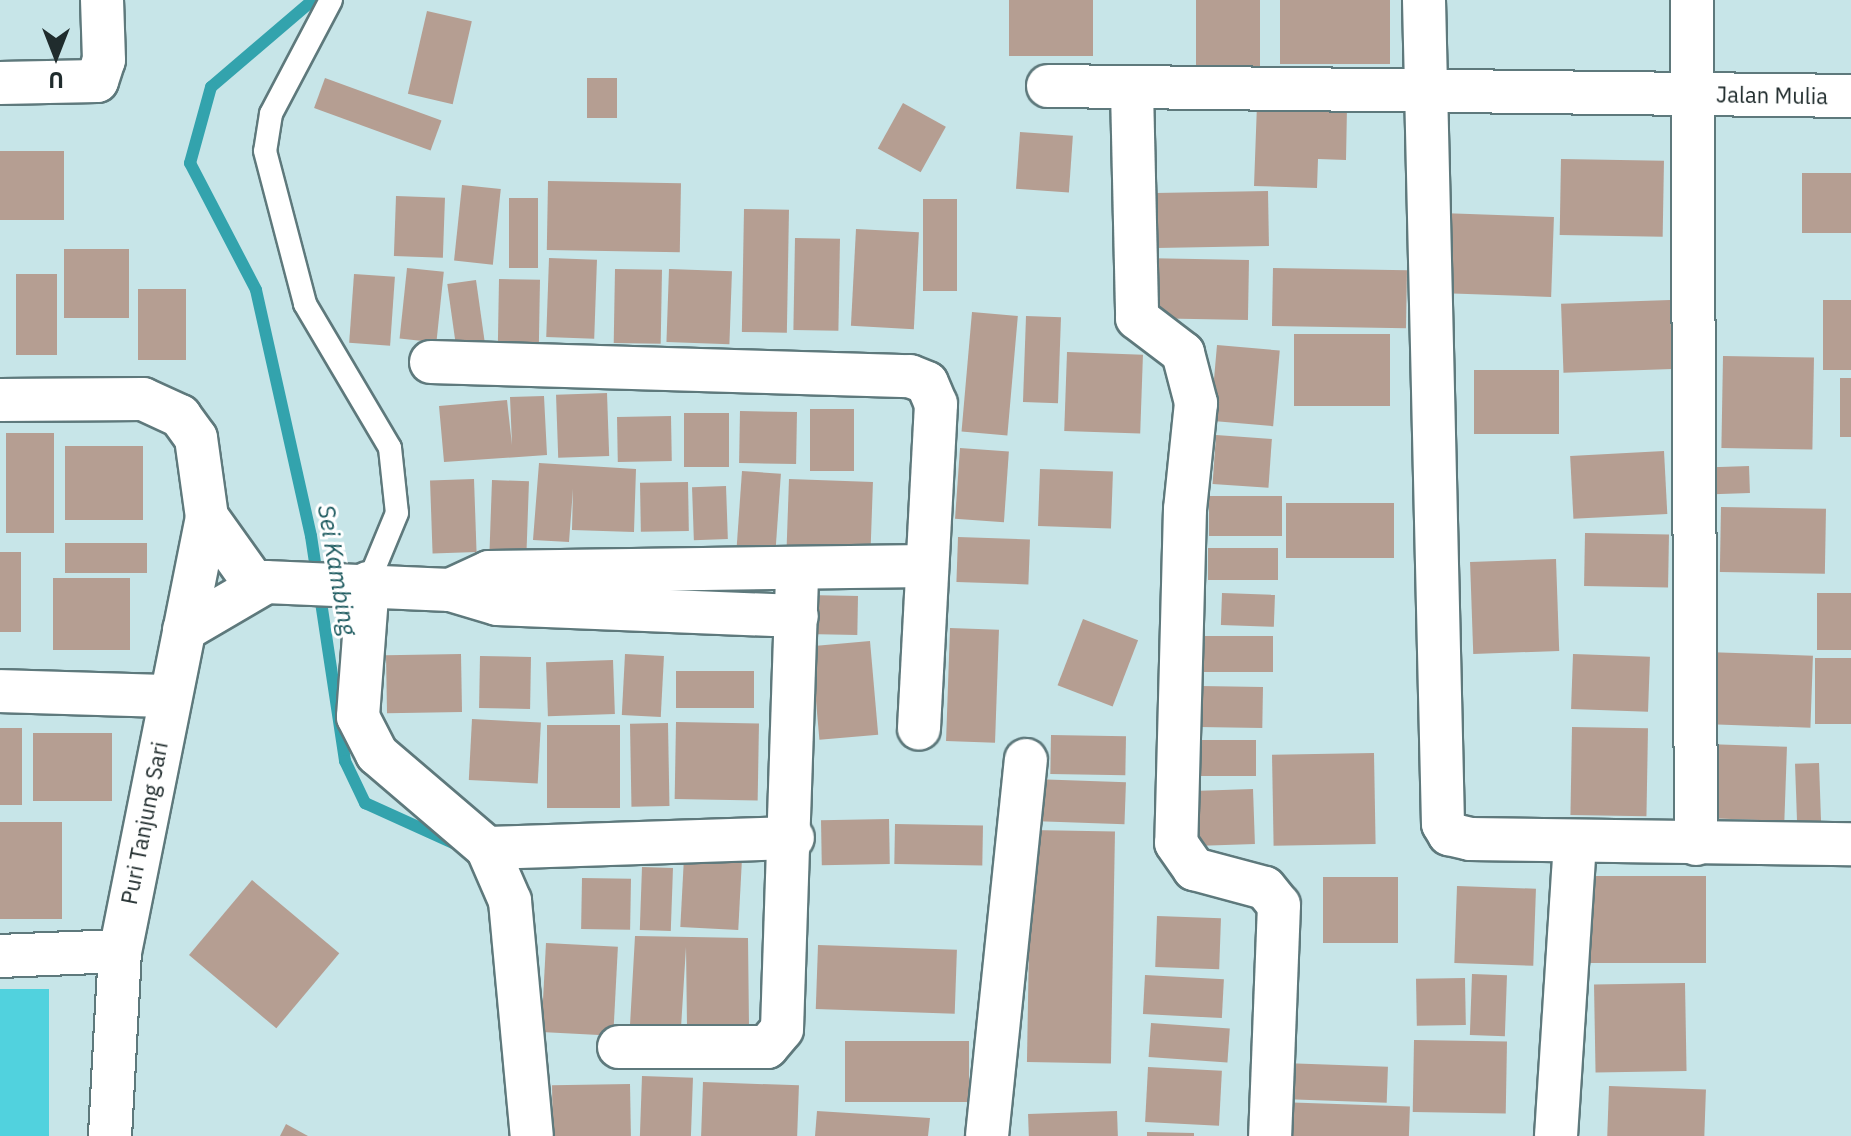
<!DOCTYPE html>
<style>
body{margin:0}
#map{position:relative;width:1851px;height:1136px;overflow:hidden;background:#c7e5e8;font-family:"IBM Plex Sans",sans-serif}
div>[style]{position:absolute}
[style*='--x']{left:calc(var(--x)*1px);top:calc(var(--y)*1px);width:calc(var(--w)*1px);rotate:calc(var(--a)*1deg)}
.green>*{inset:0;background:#51d2de;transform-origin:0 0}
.stream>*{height:12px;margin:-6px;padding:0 6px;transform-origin:6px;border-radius:6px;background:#33a3ad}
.building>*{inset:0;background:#b59e92;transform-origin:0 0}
.roads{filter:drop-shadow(2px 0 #5e797c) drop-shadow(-2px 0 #5e797c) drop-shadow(0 2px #5e797c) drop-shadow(0 -2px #5e797c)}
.service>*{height:22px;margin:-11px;padding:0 11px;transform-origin:11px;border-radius:11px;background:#fff}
.minor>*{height:42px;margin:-21px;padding:0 21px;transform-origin:21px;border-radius:21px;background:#fff}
span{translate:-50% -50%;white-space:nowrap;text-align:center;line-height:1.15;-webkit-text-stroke:6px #fff;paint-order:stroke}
.street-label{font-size:22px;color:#202c2d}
.water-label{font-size:24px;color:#1c595e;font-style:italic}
.north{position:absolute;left:16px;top:16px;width:80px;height:80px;-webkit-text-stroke:6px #fff;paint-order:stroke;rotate:180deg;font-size:22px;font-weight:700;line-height:32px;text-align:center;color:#202c2d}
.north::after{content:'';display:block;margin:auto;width:28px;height:36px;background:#202c2d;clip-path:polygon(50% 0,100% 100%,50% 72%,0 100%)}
</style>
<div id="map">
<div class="green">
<div style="left:0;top:989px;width:49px;height:147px"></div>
</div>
<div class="stream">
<div style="--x:313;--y:0;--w:134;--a:139.5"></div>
<div style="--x:211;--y:87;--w:79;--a:105.4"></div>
<div style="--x:190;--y:163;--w:143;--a:62.5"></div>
<div style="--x:256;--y:290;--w:252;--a:77.4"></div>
<div style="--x:311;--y:536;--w:228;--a:81.4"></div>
<div style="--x:345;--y:761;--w:47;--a:64.5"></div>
<div style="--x:365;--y:803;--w:97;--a:24.4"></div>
</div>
<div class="building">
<div style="left:1009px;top:0;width:84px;height:56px"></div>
<div style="left:1196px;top:0;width:64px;height:78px"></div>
<div style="left:1280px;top:0;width:110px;height:64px"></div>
<div style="left:427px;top:11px;width:46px;height:85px;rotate:13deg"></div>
<div style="left:325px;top:78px;width:124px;height:32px;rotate:20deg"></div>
<div style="left:587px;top:78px;width:30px;height:40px"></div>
<div style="left:903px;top:103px;width:49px;height:52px;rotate:29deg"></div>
<div style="clip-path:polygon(1257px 104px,1347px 107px,1346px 160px,1318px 159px,1317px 188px,1254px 186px)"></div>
<div style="left:1020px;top:132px;width:53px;height:57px;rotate:4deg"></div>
<div style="left:0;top:151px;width:64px;height:69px"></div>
<div style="left:1561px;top:159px;width:103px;height:76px;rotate:1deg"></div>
<div style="left:1851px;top:173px;width:60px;height:49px;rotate:90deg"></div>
<div style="left:548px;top:181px;width:133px;height:69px;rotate:1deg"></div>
<div style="left:462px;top:185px;width:39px;height:76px;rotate:6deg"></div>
<div style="left:1268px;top:191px;width:55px;height:127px;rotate:89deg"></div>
<div style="left:396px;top:196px;width:49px;height:60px;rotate:2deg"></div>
<div style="left:509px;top:198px;width:29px;height:70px"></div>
<div style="left:923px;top:199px;width:34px;height:92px"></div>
<div style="left:744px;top:209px;width:45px;height:123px;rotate:1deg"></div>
<div style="left:1441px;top:213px;width:113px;height:80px;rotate:2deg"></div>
<div style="left:856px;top:229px;width:63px;height:97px;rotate:3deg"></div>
<div style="left:795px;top:238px;width:45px;height:92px;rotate:1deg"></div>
<div style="left:64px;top:249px;width:65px;height:69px"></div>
<div style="left:549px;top:258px;width:48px;height:79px;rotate:2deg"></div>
<div style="left:1141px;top:258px;width:108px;height:60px;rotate:1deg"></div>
<div style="left:407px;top:268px;width:37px;height:71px;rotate:6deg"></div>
<div style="left:1273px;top:268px;width:134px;height:58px;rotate:1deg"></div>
<div style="left:615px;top:269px;width:47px;height:74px;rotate:1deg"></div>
<div style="left:669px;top:269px;width:63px;height:73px;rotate:2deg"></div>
<div style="left:16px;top:274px;width:41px;height:81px"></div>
<div style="left:354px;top:274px;width:41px;height:69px;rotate:4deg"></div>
<div style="left:499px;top:279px;width:41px;height:65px;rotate:1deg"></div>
<div style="left:476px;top:280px;width:69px;height:29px;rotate:82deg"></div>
<div style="left:138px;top:289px;width:48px;height:71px"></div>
<div style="left:1670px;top:300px;width:69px;height:109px;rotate:88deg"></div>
<div style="left:1823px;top:300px;width:28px;height:70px"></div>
<div style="left:972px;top:312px;width:46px;height:120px;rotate:5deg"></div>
<div style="left:1026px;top:316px;width:35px;height:86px;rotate:2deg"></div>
<div style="left:1390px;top:334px;width:72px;height:96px;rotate:90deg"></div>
<div style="left:1217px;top:345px;width:63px;height:76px;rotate:5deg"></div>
<div style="left:1067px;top:352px;width:76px;height:79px;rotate:2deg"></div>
<div style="left:1723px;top:356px;width:91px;height:92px;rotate:1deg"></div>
<div style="left:1474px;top:370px;width:85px;height:64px"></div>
<div style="left:1840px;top:378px;width:11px;height:59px"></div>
<div style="left:607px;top:393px;width:63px;height:51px;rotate:88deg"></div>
<div style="clip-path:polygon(544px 396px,547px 455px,444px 462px,439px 406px,507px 400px,512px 445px,510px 397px)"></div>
<div style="left:810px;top:409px;width:44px;height:62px"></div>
<div style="left:740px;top:411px;width:57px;height:52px;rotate:1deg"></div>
<div style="left:684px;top:413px;width:45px;height:54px"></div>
<div style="left:671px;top:416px;width:45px;height:54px;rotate:89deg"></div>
<div style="left:6px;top:433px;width:48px;height:100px"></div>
<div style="left:1216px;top:435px;width:56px;height:49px;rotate:4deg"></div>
<div style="left:65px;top:446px;width:78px;height:74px"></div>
<div style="left:960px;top:448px;width:49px;height:71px;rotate:4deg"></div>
<div style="left:1664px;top:451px;width:63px;height:94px;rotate:87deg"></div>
<div style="clip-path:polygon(539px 463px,636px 469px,634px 532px,572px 530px,573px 489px,569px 542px,533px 540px)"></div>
<div style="left:1749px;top:466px;width:27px;height:44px;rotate:88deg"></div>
<div style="left:1040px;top:469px;width:73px;height:57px;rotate:2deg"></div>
<div style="left:742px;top:471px;width:39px;height:75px;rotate:4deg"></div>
<div style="left:474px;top:479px;width:73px;height:44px;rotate:88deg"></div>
<div style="left:789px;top:479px;width:84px;height:67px;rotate:2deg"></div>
<div style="left:492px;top:480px;width:37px;height:73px;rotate:2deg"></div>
<div style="left:688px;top:482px;width:49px;height:48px;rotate:89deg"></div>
<div style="left:726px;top:486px;width:53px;height:34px;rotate:88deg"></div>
<div style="left:1209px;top:496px;width:73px;height:40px"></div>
<div style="left:1286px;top:503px;width:108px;height:55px"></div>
<div style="left:1721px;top:507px;width:105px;height:65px;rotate:1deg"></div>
<div style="left:1585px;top:533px;width:84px;height:53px;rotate:1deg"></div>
<div style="left:958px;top:537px;width:72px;height:45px;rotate:2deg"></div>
<div style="left:147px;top:543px;width:30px;height:82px;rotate:90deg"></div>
<div style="left:1208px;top:548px;width:70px;height:32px"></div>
<div style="left:0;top:552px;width:21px;height:80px"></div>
<div style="left:1556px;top:559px;width:92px;height:86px;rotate:88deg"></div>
<div style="left:53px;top:578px;width:77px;height:72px"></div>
<div style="left:1222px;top:593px;width:53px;height:32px;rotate:2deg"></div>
<div style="left:1851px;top:593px;width:57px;height:34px;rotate:90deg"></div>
<div style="left:807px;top:595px;width:51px;height:39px;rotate:1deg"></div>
<div style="left:1083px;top:619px;width:59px;height:71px;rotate:21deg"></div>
<div style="left:950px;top:628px;width:49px;height:113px;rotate:2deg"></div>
<div style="left:1204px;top:636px;width:69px;height:36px"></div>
<div style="left:870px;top:641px;width:94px;height:59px;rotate:85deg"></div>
<div style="left:1706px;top:652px;width:107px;height:72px;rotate:2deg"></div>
<div style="left:461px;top:654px;width:58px;height:75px;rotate:89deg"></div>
<div style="left:625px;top:654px;width:39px;height:61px;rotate:3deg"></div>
<div style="left:1573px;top:654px;width:77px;height:55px;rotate:2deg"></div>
<div style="left:480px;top:656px;width:51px;height:52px;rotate:1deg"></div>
<div style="left:1815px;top:658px;width:36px;height:66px"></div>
<div style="left:613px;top:660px;width:54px;height:67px;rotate:88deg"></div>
<div style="left:754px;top:671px;width:37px;height:78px;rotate:90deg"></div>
<div style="left:1200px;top:686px;width:63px;height:41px;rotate:1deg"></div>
<div style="left:472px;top:719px;width:69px;height:61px;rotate:3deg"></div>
<div style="left:676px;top:722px;width:83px;height:77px;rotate:1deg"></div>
<div style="left:668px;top:723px;width:83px;height:38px;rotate:89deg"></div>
<div style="left:547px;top:725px;width:73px;height:83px"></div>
<div style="left:1572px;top:727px;width:76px;height:88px;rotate:1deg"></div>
<div style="left:0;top:728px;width:22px;height:77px"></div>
<div style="left:33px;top:733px;width:79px;height:68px"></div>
<div style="left:1051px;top:735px;width:75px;height:39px;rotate:1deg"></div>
<div style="left:1256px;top:740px;width:36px;height:56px;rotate:90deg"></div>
<div style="left:1706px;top:744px;width:81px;height:74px;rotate:2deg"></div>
<div style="left:1374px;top:753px;width:91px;height:102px;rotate:89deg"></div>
<div style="left:1819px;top:763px;width:63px;height:24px;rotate:88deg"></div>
<div style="left:1033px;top:779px;width:93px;height:42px;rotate:2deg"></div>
<div style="left:1253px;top:789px;width:55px;height:60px;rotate:88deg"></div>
<div style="left:889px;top:819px;width:45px;height:68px;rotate:89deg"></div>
<div style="left:0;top:822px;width:62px;height:97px"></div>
<div style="left:895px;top:824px;width:88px;height:40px;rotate:1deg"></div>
<div style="left:1031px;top:830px;width:84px;height:232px;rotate:1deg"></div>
<div style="left:684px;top:857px;width:58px;height:70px;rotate:3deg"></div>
<div style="left:642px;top:867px;width:31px;height:63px;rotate:2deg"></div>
<div style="left:1584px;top:876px;width:122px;height:87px"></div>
<div style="left:1398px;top:877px;width:66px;height:75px;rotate:90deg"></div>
<div style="left:582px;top:878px;width:49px;height:51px;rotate:1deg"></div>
<div style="left:252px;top:880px;width:114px;height:98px;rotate:40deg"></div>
<div style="left:1457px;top:886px;width:79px;height:77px;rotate:2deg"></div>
<div style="left:1157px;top:916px;width:64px;height:51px;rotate:2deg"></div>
<div style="clip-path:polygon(635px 936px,748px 938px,749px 1025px,687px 1026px,686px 947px,681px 1028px,630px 1025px)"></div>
<div style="left:546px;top:943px;width:72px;height:89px;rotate:3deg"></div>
<div style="left:818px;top:945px;width:139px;height:64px;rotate:2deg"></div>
<div style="left:1472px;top:974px;width:35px;height:61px;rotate:2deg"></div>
<div style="left:1145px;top:975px;width:79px;height:39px;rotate:3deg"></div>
<div style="left:1465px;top:978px;width:47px;height:49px;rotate:89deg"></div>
<div style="left:1685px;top:983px;width:88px;height:91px;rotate:89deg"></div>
<div style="left:1151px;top:1023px;width:79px;height:34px;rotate:4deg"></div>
<div style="left:1414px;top:1040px;width:93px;height:72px;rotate:1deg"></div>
<div style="left:845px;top:1041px;width:124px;height:61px"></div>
<div style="left:1283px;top:1063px;width:105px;height:36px;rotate:2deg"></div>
<div style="left:1148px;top:1067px;width:74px;height:55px;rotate:3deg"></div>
<div style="left:642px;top:1076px;width:51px;height:60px;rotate:2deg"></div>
<div style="left:703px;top:1082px;width:96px;height:54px;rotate:2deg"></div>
<div style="left:630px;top:1084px;width:52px;height:78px;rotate:89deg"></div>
<div style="left:1609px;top:1086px;width:97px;height:50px;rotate:2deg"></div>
<div style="left:1278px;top:1102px;width:132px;height:34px;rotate:2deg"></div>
<div style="clip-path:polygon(817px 1111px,930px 1118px,928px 1136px,815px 1136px)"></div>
<div style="left:1117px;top:1111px;width:25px;height:89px;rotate:88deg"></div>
<div style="clip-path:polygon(286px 1124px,308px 1136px,280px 1136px)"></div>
<div style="clip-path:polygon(1147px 1132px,1194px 1133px,1194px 1136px,1147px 1136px)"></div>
</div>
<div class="roads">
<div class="service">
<div style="--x:331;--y:0;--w:129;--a:117.8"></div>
<div style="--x:271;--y:114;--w:37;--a:99"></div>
<div style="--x:265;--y:151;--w:158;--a:75.3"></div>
<div style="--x:305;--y:304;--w:167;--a:59.4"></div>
<div style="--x:390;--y:448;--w:65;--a:83.9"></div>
<div style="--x:397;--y:513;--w:76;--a:112.5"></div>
</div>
<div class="minor">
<div style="--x:1424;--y:0;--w:824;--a:88.68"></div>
<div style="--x:1443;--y:824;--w:12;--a:59"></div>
<div style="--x:1449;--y:834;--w:22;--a:13"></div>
<div style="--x:1470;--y:839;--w:381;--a:0.8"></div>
<div style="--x:1692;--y:0;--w:844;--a:89.73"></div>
<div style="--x:0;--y:83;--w:97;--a:-1.2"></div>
<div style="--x:97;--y:81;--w:22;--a:-72"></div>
<div style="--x:104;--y:60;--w:60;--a:-91.9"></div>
<div style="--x:1048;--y:86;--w:803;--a:0.71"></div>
<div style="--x:1132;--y:90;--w:228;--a:88.7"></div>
<div style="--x:1137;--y:318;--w:58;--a:37.3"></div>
<div style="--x:1183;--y:353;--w:52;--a:75.4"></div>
<div style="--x:1196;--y:403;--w:107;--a:95.9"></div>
<div style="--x:1185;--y:509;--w:334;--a:91.5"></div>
<div style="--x:1176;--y:843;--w:32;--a:55"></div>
<div style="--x:1194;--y:869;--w:73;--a:15"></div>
<div style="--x:1265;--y:888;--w:22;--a:51"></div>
<div style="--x:1279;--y:905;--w:231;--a:92.2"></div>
<div style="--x:431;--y:362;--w:479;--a:1.7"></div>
<div style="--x:910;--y:376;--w:18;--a:22"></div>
<div style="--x:927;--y:383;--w:23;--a:67"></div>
<div style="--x:936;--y:404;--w:325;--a:93"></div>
<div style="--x:0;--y:400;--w:143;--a:-0.4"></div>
<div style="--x:143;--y:399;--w:41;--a:24.7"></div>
<div style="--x:180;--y:416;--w:27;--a:54"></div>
<div style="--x:196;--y:438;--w:80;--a:82.1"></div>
<div style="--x:207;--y:517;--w:443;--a:101.3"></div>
<div style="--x:120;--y:951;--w:185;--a:93.1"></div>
<div style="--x:207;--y:517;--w:81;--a:54.5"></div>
<div style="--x:368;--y:583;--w:134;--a:94.3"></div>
<div style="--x:358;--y:717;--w:42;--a:62.8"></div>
<div style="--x:377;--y:754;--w:145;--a:40.5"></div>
<div style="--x:487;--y:848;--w:58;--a:66.5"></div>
<div style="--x:510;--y:901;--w:236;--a:84.7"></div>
<div style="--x:450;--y:590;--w:43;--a:-24.8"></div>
<div style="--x:489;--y:572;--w:438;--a:-0.8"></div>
<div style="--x:184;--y:630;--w:95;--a:-30.3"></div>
<div style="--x:266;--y:582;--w:184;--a:2.5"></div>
<div style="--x:450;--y:590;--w:49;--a:16.6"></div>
<div style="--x:497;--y:604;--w:300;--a:2.3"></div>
<div style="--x:0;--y:691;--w:169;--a:1.7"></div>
<div style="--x:487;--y:848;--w:306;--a:-1.9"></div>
<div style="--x:0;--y:956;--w:120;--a:-2.4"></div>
<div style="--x:619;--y:1047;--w:148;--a:0"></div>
<div style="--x:767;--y:1047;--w:23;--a:-50"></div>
<div style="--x:782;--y:1029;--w:461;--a:-88.1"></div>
<div style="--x:987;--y:1136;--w:378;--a:-84.1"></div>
<div style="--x:1556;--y:1136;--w:294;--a:-86.3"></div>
</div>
</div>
<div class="street-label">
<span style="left:1772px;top:95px;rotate:1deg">Jalan Mulia</span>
<span style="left:144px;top:823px;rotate:-79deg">Puri Tanjung Sari</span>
</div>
<div class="water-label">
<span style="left:337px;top:570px;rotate:80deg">Sei Kambing</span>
</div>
<div class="north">U</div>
</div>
